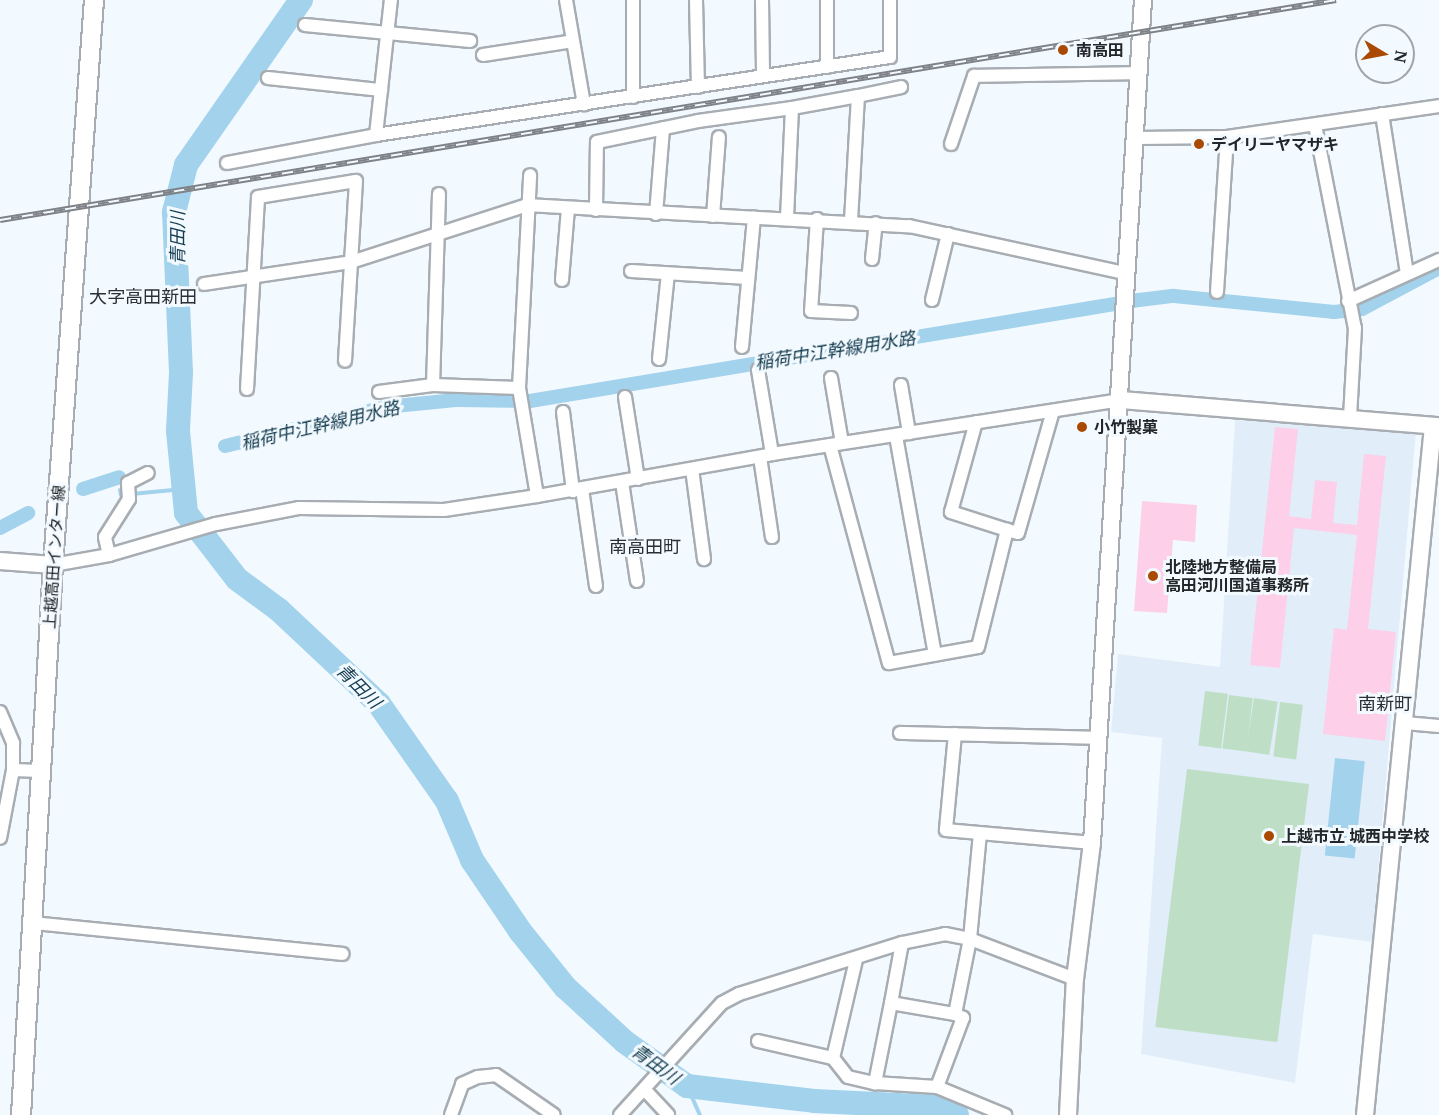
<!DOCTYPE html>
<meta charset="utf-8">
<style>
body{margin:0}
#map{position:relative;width:1439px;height:1115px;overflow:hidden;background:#f3faff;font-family:"PT Serif","Noto Sans JP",serif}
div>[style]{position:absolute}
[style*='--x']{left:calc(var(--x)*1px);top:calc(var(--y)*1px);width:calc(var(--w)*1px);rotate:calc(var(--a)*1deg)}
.built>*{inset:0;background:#e1eef9}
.green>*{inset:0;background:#bedfc6;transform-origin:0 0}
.water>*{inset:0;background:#a3d2ec;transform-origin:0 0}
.stream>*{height:4px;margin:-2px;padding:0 2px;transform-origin:2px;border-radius:2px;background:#a3d2ec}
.canal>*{height:14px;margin:-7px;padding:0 7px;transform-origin:7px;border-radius:7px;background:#a3d2ec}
.river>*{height:24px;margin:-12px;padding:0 12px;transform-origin:12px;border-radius:12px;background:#a3d2ec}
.building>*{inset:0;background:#fdcfe9}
.roads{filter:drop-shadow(2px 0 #a7adb2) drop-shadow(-2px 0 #a7adb2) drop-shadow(0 2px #a7adb2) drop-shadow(0 -2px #a7adb2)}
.street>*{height:12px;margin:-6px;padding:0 6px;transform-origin:6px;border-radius:6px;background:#fff}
.secondary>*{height:16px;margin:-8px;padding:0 8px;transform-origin:8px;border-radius:8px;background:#fff}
.primary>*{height:18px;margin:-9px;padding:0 9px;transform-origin:9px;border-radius:9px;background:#fff}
.rail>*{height:6px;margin-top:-3px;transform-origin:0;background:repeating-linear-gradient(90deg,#f3faff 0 11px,#7e8286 0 22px);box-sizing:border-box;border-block:2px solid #7e8286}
.dots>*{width:16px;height:16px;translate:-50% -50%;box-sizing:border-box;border:3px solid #f3faff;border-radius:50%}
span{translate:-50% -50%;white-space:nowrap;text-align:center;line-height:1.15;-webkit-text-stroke:6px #f3faff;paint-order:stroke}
.poi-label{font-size:16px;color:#232628;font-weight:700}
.left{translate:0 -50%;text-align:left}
.street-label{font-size:16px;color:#232628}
.water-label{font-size:18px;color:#143c4f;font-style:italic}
.neighbourhood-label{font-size:18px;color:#2a2f33}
.north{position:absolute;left:1355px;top:24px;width:60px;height:60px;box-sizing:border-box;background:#f3faff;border:2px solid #a0a5a9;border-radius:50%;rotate:100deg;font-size:16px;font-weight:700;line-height:24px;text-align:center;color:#232628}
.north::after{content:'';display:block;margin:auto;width:21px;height:27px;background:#a94902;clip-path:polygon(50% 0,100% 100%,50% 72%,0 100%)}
</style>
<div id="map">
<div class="built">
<div style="clip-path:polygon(1235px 420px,1416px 431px,1372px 942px,1313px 934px,1295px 1083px,1141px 1054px,1162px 738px,1111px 732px,1118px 654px,1220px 667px)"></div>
</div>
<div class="green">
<div style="left:1205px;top:691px;width:23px;height:55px;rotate:7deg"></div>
<div style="left:1229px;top:695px;width:24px;height:54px;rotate:7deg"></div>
<div style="left:1254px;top:698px;width:24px;height:54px;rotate:9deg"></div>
<div style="left:1280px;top:702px;width:23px;height:55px;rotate:7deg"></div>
<div style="left:1187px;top:769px;width:123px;height:260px;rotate:7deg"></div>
</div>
<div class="water">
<div style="left:1335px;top:758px;width:30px;height:98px;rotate:6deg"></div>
</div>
<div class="stream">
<div style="--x:119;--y:477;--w:4;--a:76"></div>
<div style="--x:120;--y:490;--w:5;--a:79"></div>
<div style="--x:121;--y:495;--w:63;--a:-5.4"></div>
<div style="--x:687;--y:1086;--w:32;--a:66"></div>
</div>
<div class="canal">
<div style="--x:225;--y:446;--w:165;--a:-13.7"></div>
<div style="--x:385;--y:407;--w:71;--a:-5.6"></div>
<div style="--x:456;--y:400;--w:74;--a:0.8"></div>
<div style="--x:530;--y:401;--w:617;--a:-9.42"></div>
<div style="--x:1139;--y:300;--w:35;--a:-7"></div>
<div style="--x:1174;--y:296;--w:161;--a:5.7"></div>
<div style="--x:1334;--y:312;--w:28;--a:-6"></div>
<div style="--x:1362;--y:309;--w:87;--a:-28"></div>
<div style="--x:83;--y:489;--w:38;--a:-18"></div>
<div style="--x:0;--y:528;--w:32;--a:-28"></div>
</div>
<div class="river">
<div style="--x:301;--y:0;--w:201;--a:124.9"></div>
<div style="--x:186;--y:165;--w:49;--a:104.3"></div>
<div style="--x:174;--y:212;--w:161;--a:87.5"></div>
<div style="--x:181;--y:373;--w:58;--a:93"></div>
<div style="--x:178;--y:431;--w:82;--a:84.4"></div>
<div style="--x:186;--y:513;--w:83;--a:52.3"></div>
<div style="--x:237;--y:579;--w:52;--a:36.4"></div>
<div style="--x:279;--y:610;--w:137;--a:43.2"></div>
<div style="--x:379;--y:704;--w:118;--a:55"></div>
<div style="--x:447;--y:801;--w:64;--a:67"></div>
<div style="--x:472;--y:860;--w:86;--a:55.9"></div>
<div style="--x:520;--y:931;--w:72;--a:51.2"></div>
<div style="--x:565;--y:987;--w:81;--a:42.5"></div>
<div style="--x:625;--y:1042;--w:76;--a:35.4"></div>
<div style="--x:687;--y:1086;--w:128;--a:6.7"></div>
<div style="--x:814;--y:1101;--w:127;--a:2.7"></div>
<div style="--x:941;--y:1107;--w:18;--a:27"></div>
</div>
<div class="building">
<div style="clip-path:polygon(1275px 427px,1298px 429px,1289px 516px,1311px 519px,1315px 480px,1337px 482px,1333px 523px,1357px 525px,1364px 454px,1386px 456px,1368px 629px,1396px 632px,1385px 741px,1323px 734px,1334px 628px,1347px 630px,1357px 535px,1294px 528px,1280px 668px,1250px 665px)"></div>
<div style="clip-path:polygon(1142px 501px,1197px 505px,1195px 542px,1173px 540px,1167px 613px,1134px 611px)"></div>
</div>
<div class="roads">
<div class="street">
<div style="--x:566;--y:0;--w:106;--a:80.2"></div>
<div style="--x:633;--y:0;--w:97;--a:90"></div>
<div style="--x:696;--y:0;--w:87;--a:88.7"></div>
<div style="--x:762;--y:0;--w:75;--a:89.2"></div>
<div style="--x:305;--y:25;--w:166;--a:5.5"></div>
<div style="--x:483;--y:55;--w:91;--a:-8.8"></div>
<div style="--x:827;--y:67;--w:67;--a:-90"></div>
<div style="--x:268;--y:78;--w:114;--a:6.1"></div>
<div style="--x:1382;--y:114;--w:161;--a:81.1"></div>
<div style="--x:1315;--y:125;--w:207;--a:78.9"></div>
<div style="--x:1355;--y:328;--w:90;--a:93.2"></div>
<div style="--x:376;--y:135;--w:136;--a:-83.7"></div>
<div style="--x:1136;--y:138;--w:91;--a:-0.6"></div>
<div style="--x:1227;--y:137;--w:214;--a:-8.3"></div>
<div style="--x:951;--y:144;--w:72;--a:-71.3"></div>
<div style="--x:974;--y:76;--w:165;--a:-1"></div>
<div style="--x:227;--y:163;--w:152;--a:-10.6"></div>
<div style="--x:376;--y:135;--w:520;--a:-8.63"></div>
<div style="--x:890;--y:57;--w:57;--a:-90"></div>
<div style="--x:439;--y:194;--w:191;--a:91.8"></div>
<div style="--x:433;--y:385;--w:86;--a:2"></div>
<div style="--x:519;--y:388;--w:213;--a:-87"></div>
<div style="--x:596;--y:210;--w:68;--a:-89.2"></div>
<div style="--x:597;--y:142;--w:103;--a:-11.7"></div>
<div style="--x:698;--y:121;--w:95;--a:-7.9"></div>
<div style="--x:656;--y:214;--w:86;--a:-85.3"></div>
<div style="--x:713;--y:216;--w:79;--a:-85.7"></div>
<div style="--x:787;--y:218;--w:110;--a:-87.4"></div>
<div style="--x:792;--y:108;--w:67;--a:-10.3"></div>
<div style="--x:817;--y:219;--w:92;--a:93.7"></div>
<div style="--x:811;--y:311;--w:40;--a:2.9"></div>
<div style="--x:851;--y:221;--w:125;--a:-86.8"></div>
<div style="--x:858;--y:96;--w:44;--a:-11.8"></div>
<div style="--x:872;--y:259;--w:36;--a:-84"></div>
<div style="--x:631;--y:271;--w:117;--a:3.4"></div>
<div style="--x:562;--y:280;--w:72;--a:-85.2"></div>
<div style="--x:204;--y:284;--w:149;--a:-8.5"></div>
<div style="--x:351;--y:262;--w:186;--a:-17.9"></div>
<div style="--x:528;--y:205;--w:382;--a:3.2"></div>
<div style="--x:909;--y:226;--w:221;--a:12.3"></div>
<div style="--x:1217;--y:292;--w:155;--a:-86.3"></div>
<div style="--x:932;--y:300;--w:68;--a:-76.4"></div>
<div style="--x:1348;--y:301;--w:100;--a:-24.3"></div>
<div style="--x:742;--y:347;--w:130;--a:-84.7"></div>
<div style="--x:659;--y:359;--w:85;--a:-84"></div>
<div style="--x:758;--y:370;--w:85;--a:80.5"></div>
<div style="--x:831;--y:378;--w:66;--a:80.4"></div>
<div style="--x:901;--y:385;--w:49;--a:80.5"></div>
<div style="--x:519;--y:388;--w:109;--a:80.5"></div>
<div style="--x:537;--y:496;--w:239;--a:-10.1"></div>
<div style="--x:772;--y:454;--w:353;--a:-8.8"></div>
<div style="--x:247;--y:389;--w:192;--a:-86.7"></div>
<div style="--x:258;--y:197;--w:99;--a:-9.3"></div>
<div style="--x:356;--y:181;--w:180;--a:93.5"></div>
<div style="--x:379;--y:392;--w:54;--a:-7.4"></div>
<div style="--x:625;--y:397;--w:83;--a:81"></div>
<div style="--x:563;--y:412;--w:80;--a:82.8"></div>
<div style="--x:896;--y:436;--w:222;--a:79.9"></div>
<div style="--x:830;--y:445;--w:226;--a:74.9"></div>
<div style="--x:889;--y:663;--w:90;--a:-10.2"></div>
<div style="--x:978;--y:647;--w:121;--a:-76.1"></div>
<div style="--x:1007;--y:530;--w:59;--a:-162.2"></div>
<div style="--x:951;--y:512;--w:93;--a:-74.5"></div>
<div style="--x:760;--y:457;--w:81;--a:81.5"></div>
<div style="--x:692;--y:469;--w:91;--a:82.4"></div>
<div style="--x:622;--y:482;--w:100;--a:81.4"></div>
<div style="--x:582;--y:489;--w:98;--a:81.8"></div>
<div style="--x:1007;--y:530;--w:11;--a:15"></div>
<div style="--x:1018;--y:533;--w:127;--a:-74"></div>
<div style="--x:109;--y:555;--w:18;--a:-103"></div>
<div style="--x:105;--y:537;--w:45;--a:-57.7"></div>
<div style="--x:129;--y:499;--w:16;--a:-94"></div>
<div style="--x:128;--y:483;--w:22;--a:-27"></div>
<div style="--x:53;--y:565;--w:57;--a:-10.1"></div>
<div style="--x:109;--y:555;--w:111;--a:-16.2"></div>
<div style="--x:216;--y:524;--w:85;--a:-10.9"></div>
<div style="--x:299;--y:508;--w:145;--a:0.8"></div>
<div style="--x:444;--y:510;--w:94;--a:-8.6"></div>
<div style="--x:0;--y:712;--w:34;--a:67"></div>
<div style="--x:13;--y:743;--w:27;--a:90"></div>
<div style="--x:13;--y:770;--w:69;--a:100.8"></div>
<div style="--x:1405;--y:723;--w:34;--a:5"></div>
<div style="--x:900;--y:733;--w:198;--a:1.4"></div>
<div style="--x:955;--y:734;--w:96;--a:95.4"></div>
<div style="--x:946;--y:830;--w:147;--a:5.1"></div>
<div style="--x:13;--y:770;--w:28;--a:2"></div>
<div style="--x:33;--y:923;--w:311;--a:5.7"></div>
<div style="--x:902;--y:943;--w:61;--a:100.4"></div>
<div style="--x:891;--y:1003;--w:65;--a:9.8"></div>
<div style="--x:955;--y:1014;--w:76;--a:-78.7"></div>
<div style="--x:970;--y:939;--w:105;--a:-84.6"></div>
<div style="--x:856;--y:960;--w:101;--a:103.2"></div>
<div style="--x:833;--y:1058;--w:24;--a:52"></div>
<div style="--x:848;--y:1077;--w:28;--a:13"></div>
<div style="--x:891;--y:1003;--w:82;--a:101.3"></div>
<div style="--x:875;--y:1083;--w:62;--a:3.7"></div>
<div style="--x:937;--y:1087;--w:74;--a:-69.4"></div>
<div style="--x:963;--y:1018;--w:9;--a:-153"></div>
<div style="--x:758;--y:1041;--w:77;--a:12.8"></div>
<div style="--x:937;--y:1087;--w:74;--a:22.4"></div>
<div style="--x:645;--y:1090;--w:34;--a:47"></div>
<div style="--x:451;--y:1115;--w:33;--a:-70"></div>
<div style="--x:462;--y:1084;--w:17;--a:-24"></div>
<div style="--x:478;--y:1077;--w:18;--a:-6"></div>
<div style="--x:496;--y:1075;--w:70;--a:34.6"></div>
<div style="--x:620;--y:1115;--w:151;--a:-47.7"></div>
<div style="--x:722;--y:1003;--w:19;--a:-28"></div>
<div style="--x:739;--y:994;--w:171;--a:-17.4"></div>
<div style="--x:902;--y:943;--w:44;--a:-11.8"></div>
<div style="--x:945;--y:934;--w:25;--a:11"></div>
<div style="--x:970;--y:939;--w:112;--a:20.9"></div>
</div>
<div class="secondary">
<div style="--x:1121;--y:400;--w:319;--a:4.7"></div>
<div style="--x:0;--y:561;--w:53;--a:4.3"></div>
<div style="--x:1068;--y:1115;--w:136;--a:-87.1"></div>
<div style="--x:1075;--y:979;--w:137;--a:-82.9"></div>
<div style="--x:1092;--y:843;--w:845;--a:-86.54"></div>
<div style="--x:1365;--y:1115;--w:692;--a:-84.36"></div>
</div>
<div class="primary">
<div style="--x:21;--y:1115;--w:551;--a:-86.67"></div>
<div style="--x:53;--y:565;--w:566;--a:-85.85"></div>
</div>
</div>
<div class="rail">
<div style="--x:0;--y:220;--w:1354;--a:-9.35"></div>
</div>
<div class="dots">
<div style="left:1063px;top:50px;background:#a94902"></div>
<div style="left:1199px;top:144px;background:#a94902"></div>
<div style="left:1082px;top:427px;background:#a94902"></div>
<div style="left:1153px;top:576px;background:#a94902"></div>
<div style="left:1269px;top:836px;background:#a94902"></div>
</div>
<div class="poi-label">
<span class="left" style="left:1076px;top:50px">南高田</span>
<span class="left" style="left:1211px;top:144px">デイリーヤマザキ</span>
<span class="left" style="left:1094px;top:427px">小竹製菓</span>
<span class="left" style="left:1165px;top:576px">北陸地方整備局<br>高田河川国道事務所</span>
<span class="left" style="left:1281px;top:836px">上越市立 城西中学校</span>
</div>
<div class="street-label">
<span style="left:54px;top:557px;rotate:-86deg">上越高田インター線</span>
</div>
<div class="water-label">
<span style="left:177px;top:238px;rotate:-90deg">青田川</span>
<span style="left:835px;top:350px;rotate:-9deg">稲荷中江幹線用水路</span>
<span style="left:320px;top:425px;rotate:-13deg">稲荷中江幹線用水路</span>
<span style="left:359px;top:686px;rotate:45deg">青田川</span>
<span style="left:656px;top:1064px;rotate:36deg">青田川</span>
</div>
<div class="neighbourhood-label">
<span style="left:143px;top:296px">大字高田新田</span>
<span style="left:645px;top:546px">南高田町</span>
<span style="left:1385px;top:703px">南新町</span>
</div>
<div class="north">N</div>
</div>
